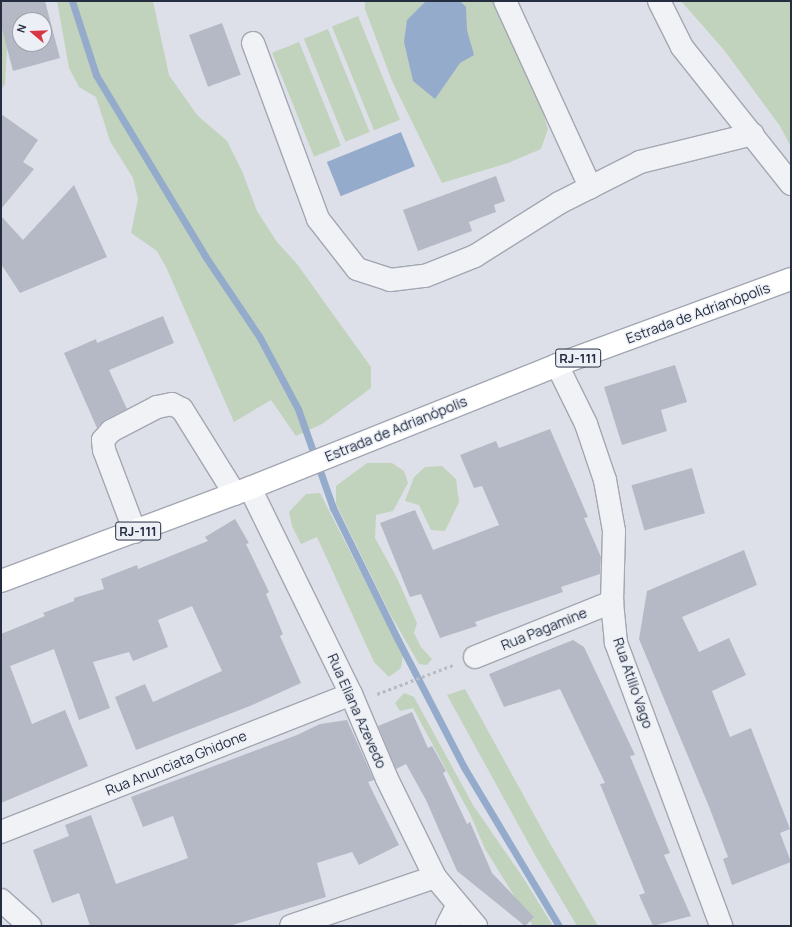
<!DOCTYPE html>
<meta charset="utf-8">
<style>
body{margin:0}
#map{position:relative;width:792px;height:927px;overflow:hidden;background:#dde0e8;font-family:Manrope,sans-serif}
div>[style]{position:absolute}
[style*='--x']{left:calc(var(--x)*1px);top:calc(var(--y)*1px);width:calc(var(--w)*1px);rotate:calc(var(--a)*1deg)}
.green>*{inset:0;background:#c1d3bd;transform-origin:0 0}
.water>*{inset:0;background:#94abcc;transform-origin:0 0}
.stream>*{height:7px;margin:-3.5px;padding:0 3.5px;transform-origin:3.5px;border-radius:3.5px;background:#94abcc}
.building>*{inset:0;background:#b4b9c5;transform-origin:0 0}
.path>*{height:2.5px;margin-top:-1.25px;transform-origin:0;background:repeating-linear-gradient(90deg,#b7bbc3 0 3px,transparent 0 6px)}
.roads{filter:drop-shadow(1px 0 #a2a7b2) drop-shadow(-1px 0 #a2a7b2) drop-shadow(0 1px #a2a7b2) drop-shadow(0 -1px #a2a7b2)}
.minor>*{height:22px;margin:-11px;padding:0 11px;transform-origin:11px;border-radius:11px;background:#f0f2f6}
.major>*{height:22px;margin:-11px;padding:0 11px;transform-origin:11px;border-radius:11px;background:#fff}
span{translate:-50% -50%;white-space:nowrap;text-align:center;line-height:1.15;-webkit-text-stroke:3px #ecf0f6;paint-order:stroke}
.shield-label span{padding:1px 3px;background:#ecf0f6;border:1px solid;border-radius:3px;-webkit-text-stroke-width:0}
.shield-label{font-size:13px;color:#252d40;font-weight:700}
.street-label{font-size:14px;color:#252d40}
.frame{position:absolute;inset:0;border:2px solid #252d40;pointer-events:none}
.north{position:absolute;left:12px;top:12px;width:40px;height:40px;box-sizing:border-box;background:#ecf0f6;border:1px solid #9ca2ad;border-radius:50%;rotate:289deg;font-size:11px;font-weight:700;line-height:16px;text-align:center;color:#252d40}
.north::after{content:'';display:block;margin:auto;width:14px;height:18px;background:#d93643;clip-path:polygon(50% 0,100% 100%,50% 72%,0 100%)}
</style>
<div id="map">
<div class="green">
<div style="clip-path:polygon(57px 1px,153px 1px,169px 75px,197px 115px,227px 141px,242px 171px,257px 211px,277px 242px,297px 264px,371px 367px,371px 388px,322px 424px,296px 436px,271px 400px,234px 422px,166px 267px,157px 251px,131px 233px,138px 199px,133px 178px,110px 141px,96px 97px,79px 87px,69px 68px)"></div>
<div style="clip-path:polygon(365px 1px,493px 1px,531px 74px,548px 129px,541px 149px,508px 163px,442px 183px,392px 81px,365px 9px)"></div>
<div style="clip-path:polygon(681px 1px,791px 1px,791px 147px,780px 126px,724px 50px)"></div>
<div style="clip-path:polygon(1px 4px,9px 14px,5px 84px,1px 90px)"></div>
<div style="left:358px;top:16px;width:112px;height:28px;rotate:68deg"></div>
<div style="left:328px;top:29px;width:111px;height:26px;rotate:68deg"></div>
<div style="left:299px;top:42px;width:112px;height:29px;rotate:68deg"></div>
<div style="clip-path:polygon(367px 463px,392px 463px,404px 471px,408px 483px,393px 511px,376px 515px,375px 538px,397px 578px,417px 623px,414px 633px,421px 647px,432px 659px,427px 665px,419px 664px,389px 612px,336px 504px,336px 486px)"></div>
<div style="clip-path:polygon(442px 466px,456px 479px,459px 502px,445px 531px,431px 530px,419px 505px,405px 501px,414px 477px,425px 467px)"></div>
<div style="clip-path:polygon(320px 493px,403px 655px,401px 668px,389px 677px,374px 662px,317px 537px,301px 544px,292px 526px,289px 512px,306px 494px)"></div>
<div style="clip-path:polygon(465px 689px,548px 840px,598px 926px,577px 926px,535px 855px,447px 695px)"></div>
<div style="clip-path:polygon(404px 693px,414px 697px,473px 805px,524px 879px,553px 926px,533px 926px,485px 849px,471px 816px,413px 708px,400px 711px,395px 703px)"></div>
</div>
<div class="water">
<div style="clip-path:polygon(426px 1px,460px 1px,466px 7px,467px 30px,474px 55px,460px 63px,435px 99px,413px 81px,404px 42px,407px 20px)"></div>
<div style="left:401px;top:132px;width:37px;height:80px;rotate:68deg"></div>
</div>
<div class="stream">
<div style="--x:72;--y:1;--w:78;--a:72"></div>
<div style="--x:96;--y:75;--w:211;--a:58.9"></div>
<div style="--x:205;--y:256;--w:97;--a:56"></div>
<div style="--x:259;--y:336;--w:83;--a:61.9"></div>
<div style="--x:298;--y:409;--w:105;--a:70.5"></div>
<div style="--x:333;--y:508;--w:147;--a:63.8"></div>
<div style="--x:398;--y:640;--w:145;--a:62.6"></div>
<div style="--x:465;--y:769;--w:183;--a:59.1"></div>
</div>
<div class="building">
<div style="clip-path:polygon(evenodd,1px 1px,45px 1px,60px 58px,13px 71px,1px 25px,1px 1px,20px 20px,44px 20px,44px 44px,20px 44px,20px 20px)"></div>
<div style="left:222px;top:23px;width:55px;height:35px;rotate:70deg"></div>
<div style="clip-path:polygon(1px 114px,38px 140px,23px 162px,34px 169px,1px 209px)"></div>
<div style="clip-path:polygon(496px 176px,505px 201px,494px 205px,496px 212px,469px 222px,472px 231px,418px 251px,403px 210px)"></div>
<div style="clip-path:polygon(74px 185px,107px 257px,20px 293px,1px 264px,1px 216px,23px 240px)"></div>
<div style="clip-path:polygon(163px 316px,174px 343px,109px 370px,127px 409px,105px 420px,97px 428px,64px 353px,96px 339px,97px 343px)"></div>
<div style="clip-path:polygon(675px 365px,687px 402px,661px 410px,667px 431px,622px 445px,604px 387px)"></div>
<div style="clip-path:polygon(550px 429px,588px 517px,584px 518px,601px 557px,600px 574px,561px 587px,563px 592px,475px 622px,477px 626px,440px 638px,421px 594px,410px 597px,380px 523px,415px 510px,433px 550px,499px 525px,482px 486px,474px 488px,460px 455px,496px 441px,499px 448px)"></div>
<div style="left:692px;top:468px;width:47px;height:63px;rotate:74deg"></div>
<div style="clip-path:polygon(235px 519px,249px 543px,246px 544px,269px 592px,266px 594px,283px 634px,280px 636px,301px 683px,250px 706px,136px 750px,115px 697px,145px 684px,153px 702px,222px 671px,192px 606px,158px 620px,168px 647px,133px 661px,129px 652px,93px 662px,110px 708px,79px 720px,54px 649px,10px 666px,32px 724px,65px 710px,88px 766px,1px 803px,1px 634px,45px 616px,43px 613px,74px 601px,74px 598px,104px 589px,101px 579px,137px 565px,138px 569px,208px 541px,205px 537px)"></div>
<div style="clip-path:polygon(744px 550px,757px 585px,682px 617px,699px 652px,729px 638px,746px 675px,712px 691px,730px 737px,751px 728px,790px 829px,780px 833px,791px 862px,732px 885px,723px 859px,728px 857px,710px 809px,639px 639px,647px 591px)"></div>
<div style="clip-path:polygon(573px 640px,584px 647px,635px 755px,630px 756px,670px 853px,664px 855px,691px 916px,653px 926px,639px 895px,645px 893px,600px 784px,605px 783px,560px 689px,504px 707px,489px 674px)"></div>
<div style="clip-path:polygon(412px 712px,428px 748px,432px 746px,446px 771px,443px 773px,467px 824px,470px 822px,492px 873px,534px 917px,525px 926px,457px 871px,426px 800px,406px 764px,396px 769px,378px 726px)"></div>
<div style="clip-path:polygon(347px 720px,374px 780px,368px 782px,399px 845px,359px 865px,352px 852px,317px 863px,326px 897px,229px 926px,90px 926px,79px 893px,52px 903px,33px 850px,69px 836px,65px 825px,91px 815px,116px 884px,188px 858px,173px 816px,143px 827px,131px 797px,297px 735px,320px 724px)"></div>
</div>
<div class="path">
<div style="--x:377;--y:694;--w:81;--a:-20.9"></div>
</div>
<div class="roads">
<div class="minor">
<div style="--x:505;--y:1;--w:205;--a:65.4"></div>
<div style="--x:659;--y:1;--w:51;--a:63.4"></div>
<div style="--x:682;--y:47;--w:175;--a:51.5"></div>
<div style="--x:253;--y:43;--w:188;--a:69.7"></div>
<div style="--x:318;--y:219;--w:63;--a:52"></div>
<div style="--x:357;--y:269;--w:35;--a:18"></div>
<div style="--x:390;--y:280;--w:35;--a:-7"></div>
<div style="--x:425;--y:276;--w:54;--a:-21.8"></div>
<div style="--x:475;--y:256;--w:99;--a:-32.2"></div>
<div style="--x:559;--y:203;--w:91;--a:-26.8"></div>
<div style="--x:640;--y:162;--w:116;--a:-13.9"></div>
<div style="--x:557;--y:365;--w:66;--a:63.8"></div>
<div style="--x:586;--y:424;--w:59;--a:71.3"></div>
<div style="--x:605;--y:480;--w:52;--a:80"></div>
<div style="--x:614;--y:531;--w:71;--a:91.6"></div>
<div style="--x:612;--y:602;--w:41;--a:84.4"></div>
<div style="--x:616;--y:643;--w:302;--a:69.6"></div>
<div style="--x:250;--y:488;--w:229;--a:63.9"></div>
<div style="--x:351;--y:694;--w:92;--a:67"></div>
<div style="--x:387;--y:779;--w:109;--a:63.9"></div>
<div style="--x:435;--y:877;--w:64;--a:50.1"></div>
<div style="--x:135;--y:532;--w:88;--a:-110.7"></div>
<div style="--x:104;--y:450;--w:10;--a:-96"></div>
<div style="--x:103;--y:440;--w:12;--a:-48"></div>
<div style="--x:111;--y:431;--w:52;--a:-27.6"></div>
<div style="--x:157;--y:407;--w:15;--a:-11"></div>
<div style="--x:172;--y:404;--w:11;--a:27"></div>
<div style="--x:182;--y:409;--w:100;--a:58.1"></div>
<div style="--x:475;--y:657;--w:148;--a:-21.9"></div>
<div style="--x:1;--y:832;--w:376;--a:-21.5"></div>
<div style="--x:1;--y:900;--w:39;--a:42"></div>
<div style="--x:291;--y:926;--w:152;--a:-18.8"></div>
<div style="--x:447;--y:926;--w:22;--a:-63"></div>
</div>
<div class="major">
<div style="--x:1;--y:581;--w:266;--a:-20.5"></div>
<div style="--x:250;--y:488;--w:331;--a:-21.8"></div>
<div style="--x:557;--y:365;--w:249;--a:-20.2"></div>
</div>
</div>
<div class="shield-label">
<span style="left:578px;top:358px">RJ-111</span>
<span style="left:138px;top:531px">RJ-111</span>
</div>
<div class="street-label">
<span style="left:698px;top:313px;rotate:-20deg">Estrada de Adrianópolis</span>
<span style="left:396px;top:429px;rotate:-22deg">Estrada de Adrianópolis</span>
<span style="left:544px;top:629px;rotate:-22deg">Rua Pagamine</span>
<span style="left:633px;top:683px;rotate:71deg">Rua Atilio Vago</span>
<span style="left:357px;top:711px;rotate:66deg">Rua Eliana Azevedo</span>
<span style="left:176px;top:763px;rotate:-22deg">Rua Anunciata Ghidone</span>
</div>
<div class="frame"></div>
<div class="north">N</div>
</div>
